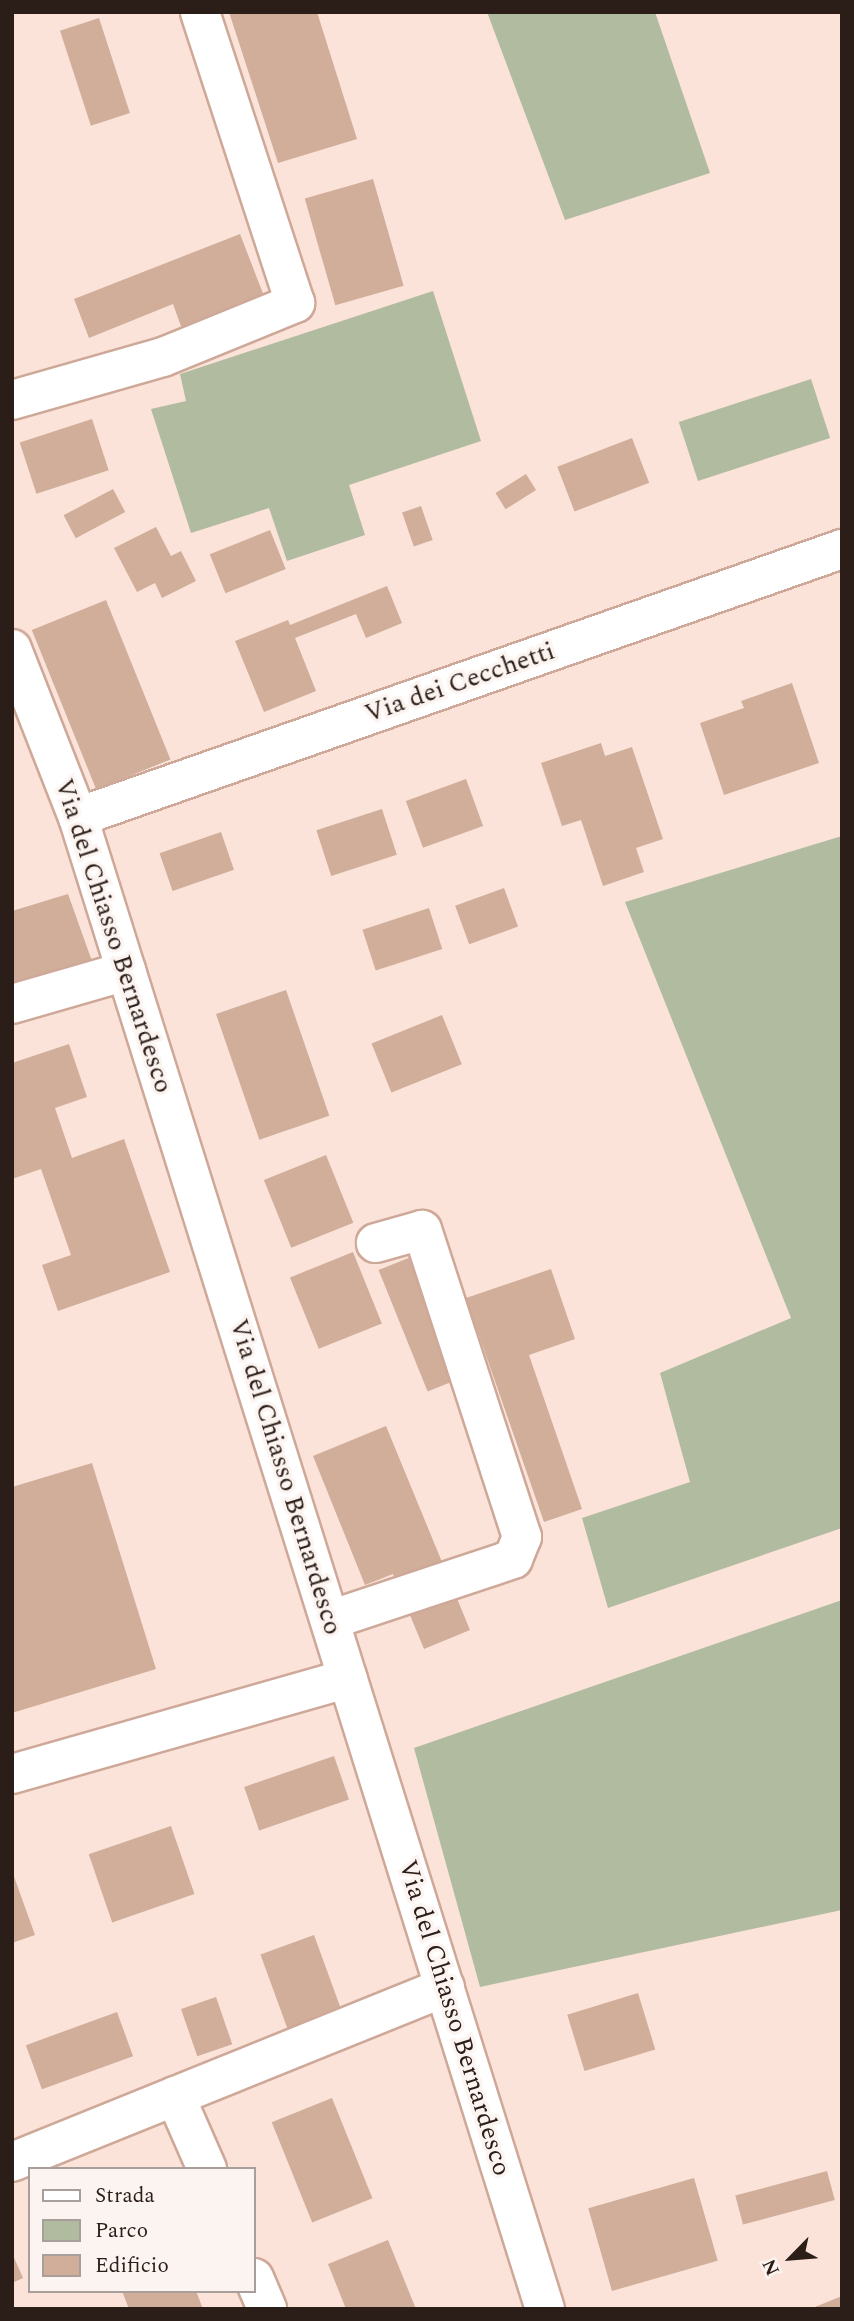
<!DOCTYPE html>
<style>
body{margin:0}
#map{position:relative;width:854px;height:2321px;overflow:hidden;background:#fbe3d9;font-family:Spectral,serif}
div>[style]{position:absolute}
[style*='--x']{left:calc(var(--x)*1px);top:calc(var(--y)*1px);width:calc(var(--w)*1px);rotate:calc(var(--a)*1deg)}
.green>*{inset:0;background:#b1bb9f;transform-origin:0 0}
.building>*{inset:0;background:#d0ae9a;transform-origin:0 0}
.roads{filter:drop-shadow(2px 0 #cea898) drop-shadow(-2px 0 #cea898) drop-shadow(0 2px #cea898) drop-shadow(0 -2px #cea898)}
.minor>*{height:38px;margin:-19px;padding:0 19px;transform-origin:19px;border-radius:19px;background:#fff}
span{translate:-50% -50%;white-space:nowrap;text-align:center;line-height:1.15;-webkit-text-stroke:7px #fcf4f1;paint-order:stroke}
.street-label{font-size:26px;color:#2b1d17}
.frame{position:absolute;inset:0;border:14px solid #2b1d17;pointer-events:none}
.legend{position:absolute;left:28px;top:2167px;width:228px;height:126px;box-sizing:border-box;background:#fcf4f1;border:2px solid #a89e9a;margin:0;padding:9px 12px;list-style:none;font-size:21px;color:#2b1d17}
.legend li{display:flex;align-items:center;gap:14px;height:35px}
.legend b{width:35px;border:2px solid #a89e9a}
.north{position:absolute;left:756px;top:2223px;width:70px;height:70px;-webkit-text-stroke:5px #fcf4f1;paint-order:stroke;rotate:245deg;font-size:19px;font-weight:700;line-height:28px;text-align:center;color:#2b1d17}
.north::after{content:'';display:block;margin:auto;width:24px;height:32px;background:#2b1d17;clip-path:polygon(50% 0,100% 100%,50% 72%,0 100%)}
</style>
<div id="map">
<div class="green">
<div style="clip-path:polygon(487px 12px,655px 12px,710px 173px,565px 220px)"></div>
<div style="clip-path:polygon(433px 291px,481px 441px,349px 485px,365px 535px,287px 561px,269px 508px,191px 533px,151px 409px,186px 401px,180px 374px)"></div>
<div style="left:811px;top:379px;width:62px;height:139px;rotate:72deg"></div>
<div style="clip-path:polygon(842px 836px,842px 1528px,608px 1608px,582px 1518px,690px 1482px,660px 1373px,791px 1318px,625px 902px)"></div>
<div style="clip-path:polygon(842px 1600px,842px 1910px,480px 1987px,414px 1748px)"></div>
</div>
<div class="building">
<div style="clip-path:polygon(229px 12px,317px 12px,357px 139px,278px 163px)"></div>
<div style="left:99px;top:18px;width:100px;height:41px;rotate:72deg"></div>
<div style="left:373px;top:179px;width:111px;height:71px;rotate:74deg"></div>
<div style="clip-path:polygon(240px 234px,264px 296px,182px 329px,173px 304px,89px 338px,74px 299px)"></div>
<div style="left:92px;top:419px;width:54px;height:76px;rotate:72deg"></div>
<div style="left:632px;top:438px;width:48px;height:80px;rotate:69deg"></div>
<div style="left:526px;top:474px;width:19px;height:36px;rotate:58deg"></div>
<div style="left:113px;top:489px;width:26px;height:56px;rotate:62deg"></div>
<div style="left:421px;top:506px;width:36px;height:20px;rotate:71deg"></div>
<div style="clip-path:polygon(156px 527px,171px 556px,181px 551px,196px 581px,162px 598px,155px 583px,137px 592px,114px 548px)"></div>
<div style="left:270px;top:530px;width:42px;height:65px;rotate:68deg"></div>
<div style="clip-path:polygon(387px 586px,402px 623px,366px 638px,356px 614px,295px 638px,316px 691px,264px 712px,235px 641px,288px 620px,290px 625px)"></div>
<div style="left:106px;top:600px;width:172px;height:80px;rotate:68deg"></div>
<div style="clip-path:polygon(792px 683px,819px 763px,724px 795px,700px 723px,744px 708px,741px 701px)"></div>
<div style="clip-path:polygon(601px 743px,605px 756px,632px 747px,663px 839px,636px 848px,644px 872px,603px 886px,581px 820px,562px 826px,541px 763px)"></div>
<div style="left:466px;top:779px;width:50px;height:64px;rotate:70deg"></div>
<div style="left:382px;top:809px;width:48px;height:69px;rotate:72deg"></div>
<div style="left:221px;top:832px;width:40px;height:65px;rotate:71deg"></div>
<div style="left:504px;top:888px;width:41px;height:52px;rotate:70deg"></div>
<div style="clip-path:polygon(68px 894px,93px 964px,12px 989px,12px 911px)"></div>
<div style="left:429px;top:908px;width:43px;height:70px;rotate:72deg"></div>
<div style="left:286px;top:990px;width:133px;height:74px;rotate:71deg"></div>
<div style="left:442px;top:1015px;width:53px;height:76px;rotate:68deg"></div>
<div style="clip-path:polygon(69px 1044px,87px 1097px,55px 1108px,72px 1158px,124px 1139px,170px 1272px,58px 1311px,42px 1265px,71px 1255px,41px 1169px,12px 1179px,12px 1063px)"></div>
<div style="left:326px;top:1155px;width:73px;height:67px;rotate:68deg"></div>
<div style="left:353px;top:1252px;width:77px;height:68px;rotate:68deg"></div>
<div style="left:411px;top:1257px;width:131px;height:35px;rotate:68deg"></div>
<div style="clip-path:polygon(551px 1269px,575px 1339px,529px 1355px,582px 1509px,544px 1522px,466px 1298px)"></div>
<div style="clip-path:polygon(386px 1426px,470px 1630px,424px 1649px,393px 1574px,365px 1585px,313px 1456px)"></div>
<div style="clip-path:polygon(92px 1463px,156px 1669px,12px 1713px,12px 1487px)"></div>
<div style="left:334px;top:1756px;width:46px;height:95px;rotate:71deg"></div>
<div style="left:171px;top:1826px;width:72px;height:87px;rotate:71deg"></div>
<div style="clip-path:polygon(12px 1871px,35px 1935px,12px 1943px)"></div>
<div style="left:314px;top:1935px;width:81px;height:57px;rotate:70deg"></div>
<div style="left:638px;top:1993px;width:59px;height:74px;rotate:73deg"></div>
<div style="left:216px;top:1997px;width:50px;height:37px;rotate:71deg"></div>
<div style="left:117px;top:2012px;width:47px;height:97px;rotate:70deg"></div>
<div style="left:332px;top:2098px;width:108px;height:65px;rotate:68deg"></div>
<div style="left:827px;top:2171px;width:30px;height:95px;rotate:75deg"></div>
<div style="left:694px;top:2178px;width:86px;height:110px;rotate:74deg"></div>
<div style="clip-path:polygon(388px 2240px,416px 2309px,346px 2309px,328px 2264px)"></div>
<div style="clip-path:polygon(12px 2253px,23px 2278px,12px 2283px)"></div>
<div style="clip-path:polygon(122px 2291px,196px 2291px,203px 2309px,129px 2309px)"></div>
<div style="clip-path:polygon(842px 2296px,842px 2309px,810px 2309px)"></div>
</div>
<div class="roads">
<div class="minor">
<div style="--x:12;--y:400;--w:157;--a:-15.9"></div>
<div style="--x:163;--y:357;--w:143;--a:-22.2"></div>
<div style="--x:295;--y:303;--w:306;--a:-108.1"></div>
<div style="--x:12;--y:649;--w:180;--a:68.6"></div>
<div style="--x:78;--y:817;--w:1563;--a:72.62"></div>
<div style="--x:78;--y:817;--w:810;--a:-19.33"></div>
<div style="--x:12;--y:1004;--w:119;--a:-16.1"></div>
<div style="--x:330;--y:1620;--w:193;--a:-18.4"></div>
<div style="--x:513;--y:1559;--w:24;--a:-68"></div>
<div style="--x:522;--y:1537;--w:323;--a:-108"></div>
<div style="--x:422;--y:1230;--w:48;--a:164.2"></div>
<div style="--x:12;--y:1774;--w:349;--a:-15.9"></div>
<div style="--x:175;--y:2096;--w:80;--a:66.3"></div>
<div style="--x:12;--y:2162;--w:467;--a:-22"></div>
<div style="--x:254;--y:2278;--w:34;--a:67"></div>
</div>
</div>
<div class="street-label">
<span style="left:460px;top:683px;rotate:-19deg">Via dei Cecchetti</span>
<span style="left:113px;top:936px;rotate:72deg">Via del Chiasso Bernardesco</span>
<span style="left:285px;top:1477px;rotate:73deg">Via del Chiasso Bernardesco</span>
<span style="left:454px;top:2018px;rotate:73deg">Via del Chiasso Bernardesco</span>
</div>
<div class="frame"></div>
<ul class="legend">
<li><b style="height:9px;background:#fff"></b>Strada</li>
<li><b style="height:19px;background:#b1bb9f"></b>Parco</li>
<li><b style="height:19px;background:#d0ae9a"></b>Edificio</li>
</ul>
<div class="north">N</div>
</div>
